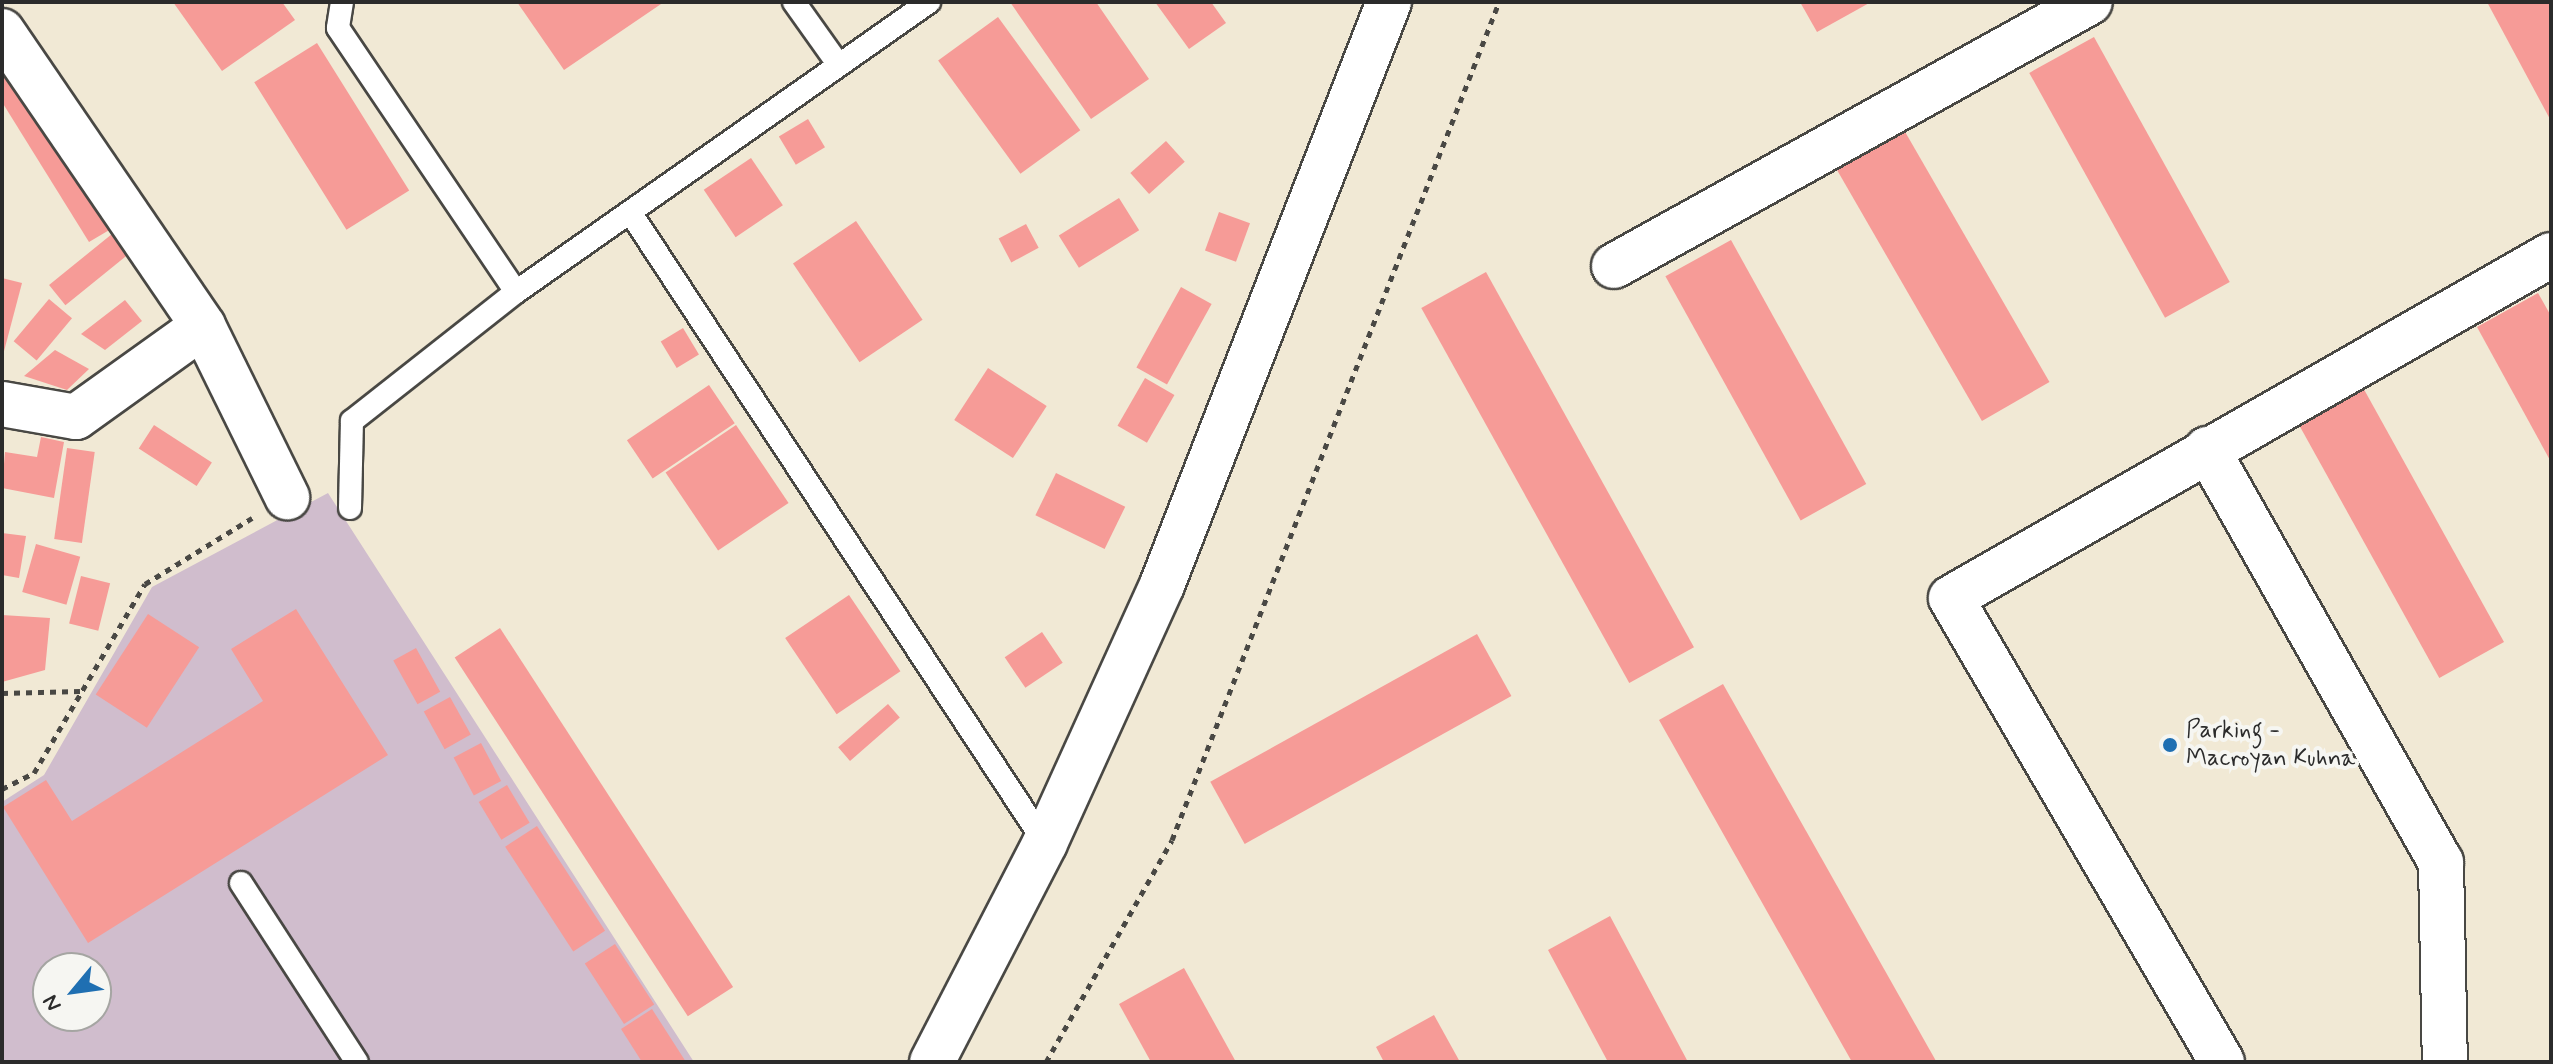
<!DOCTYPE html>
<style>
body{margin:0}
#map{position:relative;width:2553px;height:1064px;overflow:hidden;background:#f1e9d5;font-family:Mynerve,sans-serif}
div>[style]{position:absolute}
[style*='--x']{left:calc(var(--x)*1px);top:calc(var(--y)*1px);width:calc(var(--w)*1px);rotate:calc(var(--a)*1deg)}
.industrial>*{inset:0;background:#d0bdcd}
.building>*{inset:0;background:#f69b97;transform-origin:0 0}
.path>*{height:5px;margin-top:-2.5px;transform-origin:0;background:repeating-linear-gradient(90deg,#494844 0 6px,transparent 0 12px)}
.roads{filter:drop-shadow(2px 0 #494844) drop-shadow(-2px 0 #494844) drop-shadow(0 2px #494844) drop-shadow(0 -2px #494844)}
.service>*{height:22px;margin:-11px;padding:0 11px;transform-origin:11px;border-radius:11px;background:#fff}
.minor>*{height:44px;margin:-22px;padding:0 22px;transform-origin:22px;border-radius:22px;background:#fff}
.secondary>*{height:44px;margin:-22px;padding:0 22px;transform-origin:22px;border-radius:22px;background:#fff}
.dots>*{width:22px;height:22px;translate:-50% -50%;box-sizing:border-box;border:4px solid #f6f6f2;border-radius:50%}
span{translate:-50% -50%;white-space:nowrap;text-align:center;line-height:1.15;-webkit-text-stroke:8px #f6f6f2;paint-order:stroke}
.poi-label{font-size:24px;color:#2b2b2b}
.left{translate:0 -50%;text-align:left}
.frame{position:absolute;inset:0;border:4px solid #2b2b2b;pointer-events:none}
.north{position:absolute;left:32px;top:952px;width:80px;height:80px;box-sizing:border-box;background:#f6f6f2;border:2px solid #a5a5a2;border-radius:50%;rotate:241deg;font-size:22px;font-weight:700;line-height:32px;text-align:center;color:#2b2b2b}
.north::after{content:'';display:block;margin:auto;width:28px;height:36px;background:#1f6fb2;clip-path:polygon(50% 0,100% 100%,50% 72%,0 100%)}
</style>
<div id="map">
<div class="industrial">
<div style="clip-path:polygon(evenodd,328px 493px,694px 1062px,2px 1062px,2px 802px,44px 775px,152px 587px,328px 493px,48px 968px,96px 968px,96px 1016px,48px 1016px,48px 968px)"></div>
</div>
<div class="building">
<div style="clip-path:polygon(173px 2px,282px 2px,295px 20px,222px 71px)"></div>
<div style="clip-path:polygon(517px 2px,664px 2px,564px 70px)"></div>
<div style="clip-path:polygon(1010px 2px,1096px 2px,1149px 79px,1091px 119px)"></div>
<div style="clip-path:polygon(1155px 2px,1211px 2px,1226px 23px,1189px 49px)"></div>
<div style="clip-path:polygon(1800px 2px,1871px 2px,1817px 32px)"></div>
<div style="clip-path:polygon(2487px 2px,2551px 2px,2551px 121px)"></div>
<div style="left:998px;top:17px;width:140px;height:74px;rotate:54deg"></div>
<div style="left:2094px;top:37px;width:280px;height:74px;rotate:61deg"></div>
<div style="left:317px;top:43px;width:174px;height:74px;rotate:58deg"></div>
<div style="clip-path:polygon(2px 53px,111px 229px,89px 242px,2px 102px)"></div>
<div style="left:808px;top:119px;width:33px;height:34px;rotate:59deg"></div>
<div style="left:1904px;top:130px;width:291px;height:78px;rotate:60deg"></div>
<div style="left:1166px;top:141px;width:28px;height:48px;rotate:48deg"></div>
<div style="left:751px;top:158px;width:57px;height:57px;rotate:56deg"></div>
<div style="left:1119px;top:198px;width:38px;height:71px;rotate:58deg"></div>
<div style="left:1219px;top:212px;width:33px;height:41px;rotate:20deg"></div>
<div style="left:856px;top:221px;width:119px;height:76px;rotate:56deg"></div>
<div style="left:1026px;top:224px;width:27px;height:31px;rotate:62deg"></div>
<div style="left:112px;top:234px;width:26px;height:81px;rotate:51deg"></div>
<div style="left:1731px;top:240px;width:279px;height:75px;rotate:61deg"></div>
<div style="left:1486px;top:272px;width:429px;height:74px;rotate:61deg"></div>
<div style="clip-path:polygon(2px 278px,22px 283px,3px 355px,2px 355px)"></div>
<div style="left:1181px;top:287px;width:35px;height:92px;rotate:29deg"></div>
<div style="clip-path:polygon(2538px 293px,2551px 316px,2551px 462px,2477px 327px)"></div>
<div style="left:49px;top:299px;width:30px;height:55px;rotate:40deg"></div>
<div style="clip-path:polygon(125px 300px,142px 321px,105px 350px,81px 334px)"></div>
<div style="left:683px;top:328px;width:31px;height:26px;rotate:59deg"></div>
<div style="clip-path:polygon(55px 350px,89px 369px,67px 390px,24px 376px)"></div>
<div style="left:988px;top:368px;width:70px;height:62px;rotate:33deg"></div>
<div style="left:1145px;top:378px;width:34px;height:55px;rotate:30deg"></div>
<div style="left:2361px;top:384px;width:295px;height:74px;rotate:61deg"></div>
<div style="left:709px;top:385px;width:46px;height:99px;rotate:56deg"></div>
<div style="left:154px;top:425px;width:69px;height:28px;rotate:33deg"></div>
<div style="left:736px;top:425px;width:94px;height:85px;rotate:56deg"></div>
<div style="clip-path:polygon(41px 437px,64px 442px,54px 498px,2px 488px,5px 452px,37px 457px)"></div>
<div style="left:67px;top:448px;width:28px;height:92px;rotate:8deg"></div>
<div style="left:1056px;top:473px;width:77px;height:47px;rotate:26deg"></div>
<div style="clip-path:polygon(2px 533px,26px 536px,19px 578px,2px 575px)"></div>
<div style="left:36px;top:544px;width:46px;height:50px;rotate:16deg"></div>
<div style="left:81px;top:576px;width:30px;height:49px;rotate:14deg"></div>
<div style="left:849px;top:595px;width:92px;height:77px;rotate:56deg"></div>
<div style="clip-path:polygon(296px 609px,388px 755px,88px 943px,3px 807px,46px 780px,72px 821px,263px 701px,231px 649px)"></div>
<div style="left:148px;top:614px;width:61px;height:96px;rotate:33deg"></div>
<div style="clip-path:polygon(2px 615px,50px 618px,45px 670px,2px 682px)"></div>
<div style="left:500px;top:628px;width:428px;height:54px;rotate:57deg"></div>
<div style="left:1042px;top:632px;width:37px;height:45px;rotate:56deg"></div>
<div style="left:1477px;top:634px;width:71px;height:305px;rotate:61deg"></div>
<div style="left:416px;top:648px;width:50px;height:26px;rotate:61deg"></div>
<div style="clip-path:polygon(1723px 684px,1936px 1061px,1934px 1062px,1852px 1062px,1659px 720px)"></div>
<div style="left:450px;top:697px;width:43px;height:30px;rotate:61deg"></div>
<div style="left:888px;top:704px;width:18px;height:66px;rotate:49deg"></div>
<div style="left:481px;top:743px;width:43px;height:31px;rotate:62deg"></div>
<div style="left:507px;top:785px;width:44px;height:33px;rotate:59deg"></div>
<div style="left:537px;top:826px;width:125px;height:38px;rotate:57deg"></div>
<div style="clip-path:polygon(1610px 916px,1688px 1062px,1608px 1062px,1548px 950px)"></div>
<div style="left:615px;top:944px;width:72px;height:36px;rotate:57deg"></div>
<div style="clip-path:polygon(1184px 968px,1236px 1062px,1151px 1062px,1119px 1004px)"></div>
<div style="clip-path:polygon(652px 1009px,686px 1062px,642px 1062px,621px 1029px)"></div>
<div style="clip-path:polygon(1434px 1015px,1460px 1062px,1384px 1062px,1376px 1047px)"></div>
</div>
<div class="path">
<div style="--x:2;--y:693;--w:78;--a:-1.5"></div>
<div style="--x:2;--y:789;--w:36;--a:-27"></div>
<div style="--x:34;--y:773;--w:219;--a:-59.6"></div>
<div style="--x:145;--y:584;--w:126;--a:-31.7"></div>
<div style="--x:1046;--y:1062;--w:255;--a:-60.4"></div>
<div style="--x:1172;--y:840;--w:900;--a:-68.68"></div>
</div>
<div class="roads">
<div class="service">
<div style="--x:342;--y:2;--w:26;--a:99"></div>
<div style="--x:338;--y:28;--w:318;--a:56"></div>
<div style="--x:794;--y:2;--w:76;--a:54.6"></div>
<div style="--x:630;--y:212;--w:755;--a:56.67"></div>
<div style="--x:350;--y:508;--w:87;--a:-88.7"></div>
<div style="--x:352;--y:421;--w:209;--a:-38.2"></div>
<div style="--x:516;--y:292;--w:505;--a:-35.08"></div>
<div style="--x:241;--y:883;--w:213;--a:57.1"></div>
</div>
<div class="minor">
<div style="--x:2;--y:31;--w:357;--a:55.7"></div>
<div style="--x:203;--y:326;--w:191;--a:63.8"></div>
<div style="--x:1614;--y:266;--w:544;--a:-29.01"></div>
<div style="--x:2;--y:404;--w:75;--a:10"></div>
<div style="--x:76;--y:417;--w:156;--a:-35.6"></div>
<div style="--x:2207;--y:449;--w:475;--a:60.5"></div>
<div style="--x:2441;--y:862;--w:200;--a:88.9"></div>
<div style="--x:2222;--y:1062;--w:537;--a:-120.29"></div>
<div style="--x:1951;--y:598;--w:691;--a:-29.76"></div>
</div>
<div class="secondary">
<div style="--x:932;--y:1062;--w:246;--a:-62.7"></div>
<div style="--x:1045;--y:843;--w:283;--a:-65.6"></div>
<div style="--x:1162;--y:585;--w:626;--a:-68.73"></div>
</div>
</div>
<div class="dots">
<div style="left:2170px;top:745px;background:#1f6fb2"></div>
</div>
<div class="poi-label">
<span class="left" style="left:2186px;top:745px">Parking -<br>Macroyan Kuhna</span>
</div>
<div class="frame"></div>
<div class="north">N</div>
</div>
